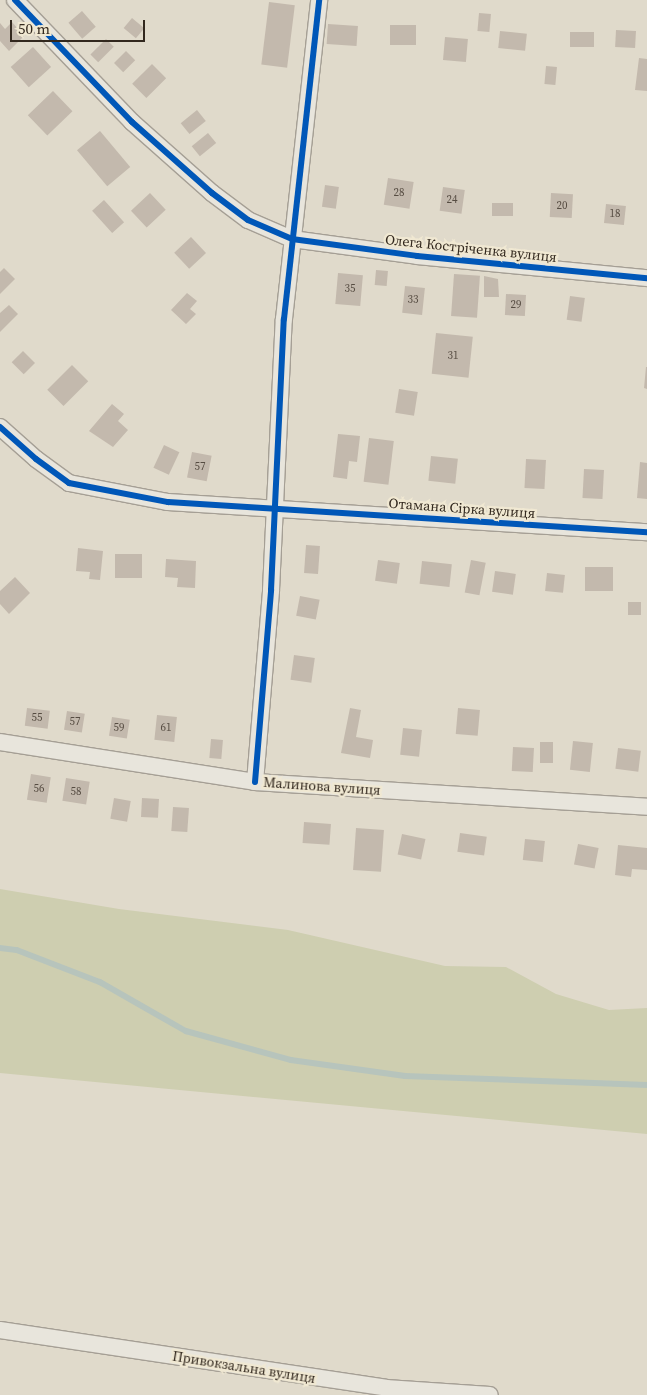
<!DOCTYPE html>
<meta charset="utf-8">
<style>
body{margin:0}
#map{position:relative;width:647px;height:1395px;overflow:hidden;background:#e0dacb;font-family:"Source Serif 4",serif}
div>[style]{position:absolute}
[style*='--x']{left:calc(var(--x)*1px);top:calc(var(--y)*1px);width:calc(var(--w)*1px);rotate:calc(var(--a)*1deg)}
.green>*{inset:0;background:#ceceb0}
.stream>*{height:5.5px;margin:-2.75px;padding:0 2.75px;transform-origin:2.75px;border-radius:2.75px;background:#b7c4bc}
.building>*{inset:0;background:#c3b9ad;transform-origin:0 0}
.roads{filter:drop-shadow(1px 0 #a59f95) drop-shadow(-1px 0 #a59f95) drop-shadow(0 1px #a59f95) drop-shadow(0 -1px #a59f95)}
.street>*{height:16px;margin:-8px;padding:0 8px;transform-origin:8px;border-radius:8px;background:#e8e5dc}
.cycleway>*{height:6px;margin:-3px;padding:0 3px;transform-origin:3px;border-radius:3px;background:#0057b8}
span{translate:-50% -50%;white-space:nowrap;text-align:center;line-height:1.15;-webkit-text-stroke:4.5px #f0e8d2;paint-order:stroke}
.number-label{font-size:11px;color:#564c42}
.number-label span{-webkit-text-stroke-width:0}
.street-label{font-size:14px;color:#32281e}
.scale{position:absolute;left:10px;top:20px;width:135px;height:22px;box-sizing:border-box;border:2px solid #32281e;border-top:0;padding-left:6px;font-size:15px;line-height:18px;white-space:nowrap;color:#32281e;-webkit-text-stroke:4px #f0e8d2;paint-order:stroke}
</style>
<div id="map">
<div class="green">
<div style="clip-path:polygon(0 889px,119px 909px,288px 930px,445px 966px,506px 967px,556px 994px,609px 1010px,647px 1008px,647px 1134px,0 1073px)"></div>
</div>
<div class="stream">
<div style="--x:0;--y:948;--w:17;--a:7"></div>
<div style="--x:17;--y:950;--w:89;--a:21.1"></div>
<div style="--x:100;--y:982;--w:99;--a:29.7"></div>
<div style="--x:186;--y:1031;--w:109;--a:15.4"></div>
<div style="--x:291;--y:1060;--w:115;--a:8"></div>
<div style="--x:405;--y:1076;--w:242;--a:2.1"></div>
</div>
<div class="building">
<div style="left:269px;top:2px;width:26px;height:63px;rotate:7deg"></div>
<div style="left:82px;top:11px;width:21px;height:18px;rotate:49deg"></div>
<div style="left:479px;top:13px;width:12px;height:18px;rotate:5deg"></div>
<div style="left:132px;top:18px;width:16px;height:13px;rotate:40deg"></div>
<div style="clip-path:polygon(12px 22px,24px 36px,9px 51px,0 41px,0 23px,5px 29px)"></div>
<div style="left:328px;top:24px;width:30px;height:20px;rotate:4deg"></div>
<div style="left:390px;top:25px;width:26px;height:20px"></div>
<div style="left:616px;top:30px;width:20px;height:17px;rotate:3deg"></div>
<div style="left:500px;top:31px;width:27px;height:17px;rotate:6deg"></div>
<div style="left:594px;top:32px;width:15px;height:24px;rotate:90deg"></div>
<div style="left:445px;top:37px;width:23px;height:23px;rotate:5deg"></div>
<div style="left:106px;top:39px;width:11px;height:22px;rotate:45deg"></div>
<div style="left:33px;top:47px;width:27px;height:30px;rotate:48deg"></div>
<div style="left:126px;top:51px;width:13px;height:17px;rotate:45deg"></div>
<div style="clip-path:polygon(639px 58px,647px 59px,647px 91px,635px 90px)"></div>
<div style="left:152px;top:64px;width:20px;height:28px;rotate:45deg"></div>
<div style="left:546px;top:66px;width:11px;height:18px;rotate:5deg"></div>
<div style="left:53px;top:91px;width:28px;height:35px;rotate:46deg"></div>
<div style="left:197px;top:110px;width:14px;height:21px;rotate:51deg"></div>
<div style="left:100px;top:131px;width:47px;height:30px;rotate:50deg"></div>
<div style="left:208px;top:133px;width:13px;height:21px;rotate:51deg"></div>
<div style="left:388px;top:178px;width:26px;height:27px;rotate:9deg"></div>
<div style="left:325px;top:185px;width:14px;height:22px;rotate:8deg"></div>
<div style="left:443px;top:187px;width:22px;height:24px;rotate:8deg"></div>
<div style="left:150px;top:193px;width:23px;height:26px;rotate:47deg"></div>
<div style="left:551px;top:193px;width:22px;height:24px;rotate:3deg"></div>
<div style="left:104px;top:200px;width:30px;height:16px;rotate:48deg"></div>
<div style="left:492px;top:203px;width:21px;height:13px"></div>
<div style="left:606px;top:204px;width:20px;height:19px;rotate:6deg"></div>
<div style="left:191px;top:237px;width:22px;height:23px;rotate:47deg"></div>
<div style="clip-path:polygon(4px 268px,15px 279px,0 294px,0 272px)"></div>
<div style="left:376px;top:270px;width:12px;height:15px;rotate:5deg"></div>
<div style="left:338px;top:273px;width:25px;height:31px;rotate:5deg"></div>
<div style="left:454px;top:274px;width:26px;height:42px;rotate:4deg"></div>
<div style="clip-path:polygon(484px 276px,498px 279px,499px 297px,484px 297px)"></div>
<div style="left:405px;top:286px;width:20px;height:27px;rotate:6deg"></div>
<div style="clip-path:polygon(187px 293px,197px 301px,190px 309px,196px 314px,186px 324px,171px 310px)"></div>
<div style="left:506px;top:294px;width:20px;height:21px;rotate:3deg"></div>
<div style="left:570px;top:296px;width:15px;height:24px;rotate:8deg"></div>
<div style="clip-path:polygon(9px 305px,18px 314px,0 332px,0 313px)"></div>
<div style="left:436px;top:333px;width:37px;height:41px;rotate:6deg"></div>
<div style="left:23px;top:351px;width:17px;height:16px;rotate:45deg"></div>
<div style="left:72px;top:365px;width:23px;height:35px;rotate:45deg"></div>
<div style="clip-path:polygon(646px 367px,647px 367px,647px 389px,644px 388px)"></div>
<div style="left:399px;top:389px;width:19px;height:24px;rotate:9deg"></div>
<div style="clip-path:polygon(112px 404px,124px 414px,118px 421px,128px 430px,113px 447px,89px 431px)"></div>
<div style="clip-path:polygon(338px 434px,360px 436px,357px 462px,349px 461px,347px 479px,333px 477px)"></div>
<div style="left:369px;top:438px;width:25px;height:44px;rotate:7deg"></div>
<div style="left:164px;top:445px;width:17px;height:25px;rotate:25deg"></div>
<div style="left:192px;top:452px;width:20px;height:26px;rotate:11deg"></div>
<div style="left:431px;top:456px;width:27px;height:25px;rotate:6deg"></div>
<div style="left:526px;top:459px;width:20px;height:29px;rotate:3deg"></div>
<div style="clip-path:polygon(640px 462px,647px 463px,647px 499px,637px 498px)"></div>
<div style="left:584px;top:469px;width:20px;height:29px;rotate:3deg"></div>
<div style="left:306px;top:545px;width:14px;height:28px;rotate:4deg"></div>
<div style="clip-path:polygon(78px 548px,103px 551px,100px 580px,89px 579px,90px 572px,76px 571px)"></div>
<div style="left:115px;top:554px;width:27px;height:24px"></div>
<div style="clip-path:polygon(166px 559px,196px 561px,195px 588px,177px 587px,178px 578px,165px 577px)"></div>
<div style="left:378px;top:560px;width:22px;height:21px;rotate:8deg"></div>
<div style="left:471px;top:560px;width:15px;height:33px;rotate:11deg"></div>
<div style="left:422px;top:561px;width:30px;height:23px;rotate:6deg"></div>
<div style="left:585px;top:567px;width:28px;height:24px"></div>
<div style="left:495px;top:571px;width:21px;height:21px;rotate:8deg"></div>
<div style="left:547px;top:573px;width:18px;height:18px;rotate:6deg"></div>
<div style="clip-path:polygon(15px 577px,30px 593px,9px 614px,0 604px,0 591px)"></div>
<div style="left:300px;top:596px;width:20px;height:20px;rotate:11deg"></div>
<div style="left:628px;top:602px;width:13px;height:13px"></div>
<div style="left:294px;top:655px;width:21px;height:25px;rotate:8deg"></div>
<div style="left:27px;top:708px;width:23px;height:18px;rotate:7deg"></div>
<div style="clip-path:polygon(350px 708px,361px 710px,356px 737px,373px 740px,370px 758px,341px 753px)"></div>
<div style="left:458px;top:708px;width:22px;height:26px;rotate:5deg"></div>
<div style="left:67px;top:711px;width:18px;height:19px;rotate:9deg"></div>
<div style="left:157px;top:715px;width:20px;height:25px;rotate:6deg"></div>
<div style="left:112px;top:717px;width:18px;height:19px;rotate:9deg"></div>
<div style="left:403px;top:728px;width:19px;height:27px;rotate:6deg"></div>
<div style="left:211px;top:739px;width:12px;height:19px;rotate:5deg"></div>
<div style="left:573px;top:741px;width:20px;height:29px;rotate:6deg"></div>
<div style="left:540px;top:742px;width:13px;height:21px"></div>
<div style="left:513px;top:747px;width:21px;height:24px;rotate:3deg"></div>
<div style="left:618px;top:748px;width:23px;height:21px;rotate:7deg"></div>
<div style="left:31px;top:774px;width:20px;height:26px;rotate:9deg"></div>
<div style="left:66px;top:778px;width:24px;height:23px;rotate:9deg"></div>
<div style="left:114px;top:798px;width:17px;height:21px;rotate:10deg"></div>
<div style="left:142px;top:798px;width:17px;height:19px;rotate:3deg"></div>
<div style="left:173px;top:807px;width:16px;height:24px;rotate:4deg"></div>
<div style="left:304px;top:822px;width:27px;height:21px;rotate:4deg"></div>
<div style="left:356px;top:828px;width:28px;height:42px;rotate:4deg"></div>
<div style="left:460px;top:833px;width:27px;height:19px;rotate:8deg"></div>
<div style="left:402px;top:834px;width:24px;height:21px;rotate:12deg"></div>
<div style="left:525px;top:839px;width:20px;height:21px;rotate:6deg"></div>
<div style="left:578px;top:844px;width:21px;height:21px;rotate:11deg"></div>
<div style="clip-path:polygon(618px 845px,647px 848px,647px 870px,632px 869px,631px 877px,615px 875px)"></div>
</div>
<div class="roads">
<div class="street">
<div style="--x:15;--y:0;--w:169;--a:46.2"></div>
<div style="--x:132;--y:122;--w:107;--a:41.6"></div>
<div style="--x:212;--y:193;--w:45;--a:36.9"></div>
<div style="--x:248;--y:220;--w:48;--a:23.4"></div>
<div style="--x:292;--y:239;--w:126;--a:7.7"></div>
<div style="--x:417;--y:256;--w:231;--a:5.5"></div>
<div style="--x:0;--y:427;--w:48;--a:41.6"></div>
<div style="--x:36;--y:459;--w:41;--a:36"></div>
<div style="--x:69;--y:483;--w:101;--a:10.9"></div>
<div style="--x:168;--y:502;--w:480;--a:3.6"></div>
<div style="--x:0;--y:742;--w:258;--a:8.9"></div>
<div style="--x:255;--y:782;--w:393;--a:3.6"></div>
<div style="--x:255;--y:782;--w:193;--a:-85.2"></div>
<div style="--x:271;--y:590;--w:271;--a:-87.3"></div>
<div style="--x:284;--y:319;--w:321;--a:-83.7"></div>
<div style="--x:0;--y:1330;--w:390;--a:8.5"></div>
<div style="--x:386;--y:1388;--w:104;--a:3.9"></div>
</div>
</div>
<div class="cycleway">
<div style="--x:15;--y:0;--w:169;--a:46.2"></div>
<div style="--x:132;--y:122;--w:107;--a:41.6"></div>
<div style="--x:212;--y:193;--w:45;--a:36.9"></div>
<div style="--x:248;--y:220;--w:48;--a:23.4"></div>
<div style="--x:292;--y:239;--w:126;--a:7.7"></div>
<div style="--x:417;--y:256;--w:231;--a:5.5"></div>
<div style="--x:0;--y:427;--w:48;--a:41.6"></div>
<div style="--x:36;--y:459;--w:41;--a:36"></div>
<div style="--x:69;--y:483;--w:101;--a:10.9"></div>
<div style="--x:168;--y:502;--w:480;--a:3.6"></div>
<div style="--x:255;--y:782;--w:193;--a:-85.2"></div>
<div style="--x:271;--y:590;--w:271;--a:-87.3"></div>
<div style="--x:284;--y:319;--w:321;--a:-83.7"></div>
</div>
<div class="number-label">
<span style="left:399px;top:193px">28</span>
<span style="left:452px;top:200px">24</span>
<span style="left:562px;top:206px">20</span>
<span style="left:615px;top:214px">18</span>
<span style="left:350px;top:289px">35</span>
<span style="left:413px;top:300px">33</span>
<span style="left:516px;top:305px">29</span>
<span style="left:453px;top:356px">31</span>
<span style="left:200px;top:467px">57</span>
<span style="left:37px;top:718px">55</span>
<span style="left:75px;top:722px">57</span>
<span style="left:119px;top:728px">59</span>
<span style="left:166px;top:728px">61</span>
<span style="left:39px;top:789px">56</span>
<span style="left:76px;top:792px">58</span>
</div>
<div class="street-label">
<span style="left:471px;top:248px;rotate:6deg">Олега Костріченка вулиця</span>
<span style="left:462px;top:508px;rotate:4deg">Отамана Сірка вулиця</span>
<span style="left:322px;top:786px;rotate:4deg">Малинова вулиця</span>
<span style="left:244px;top:1367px;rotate:9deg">Привокзальна вулиця</span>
</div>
<div class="scale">50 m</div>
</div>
